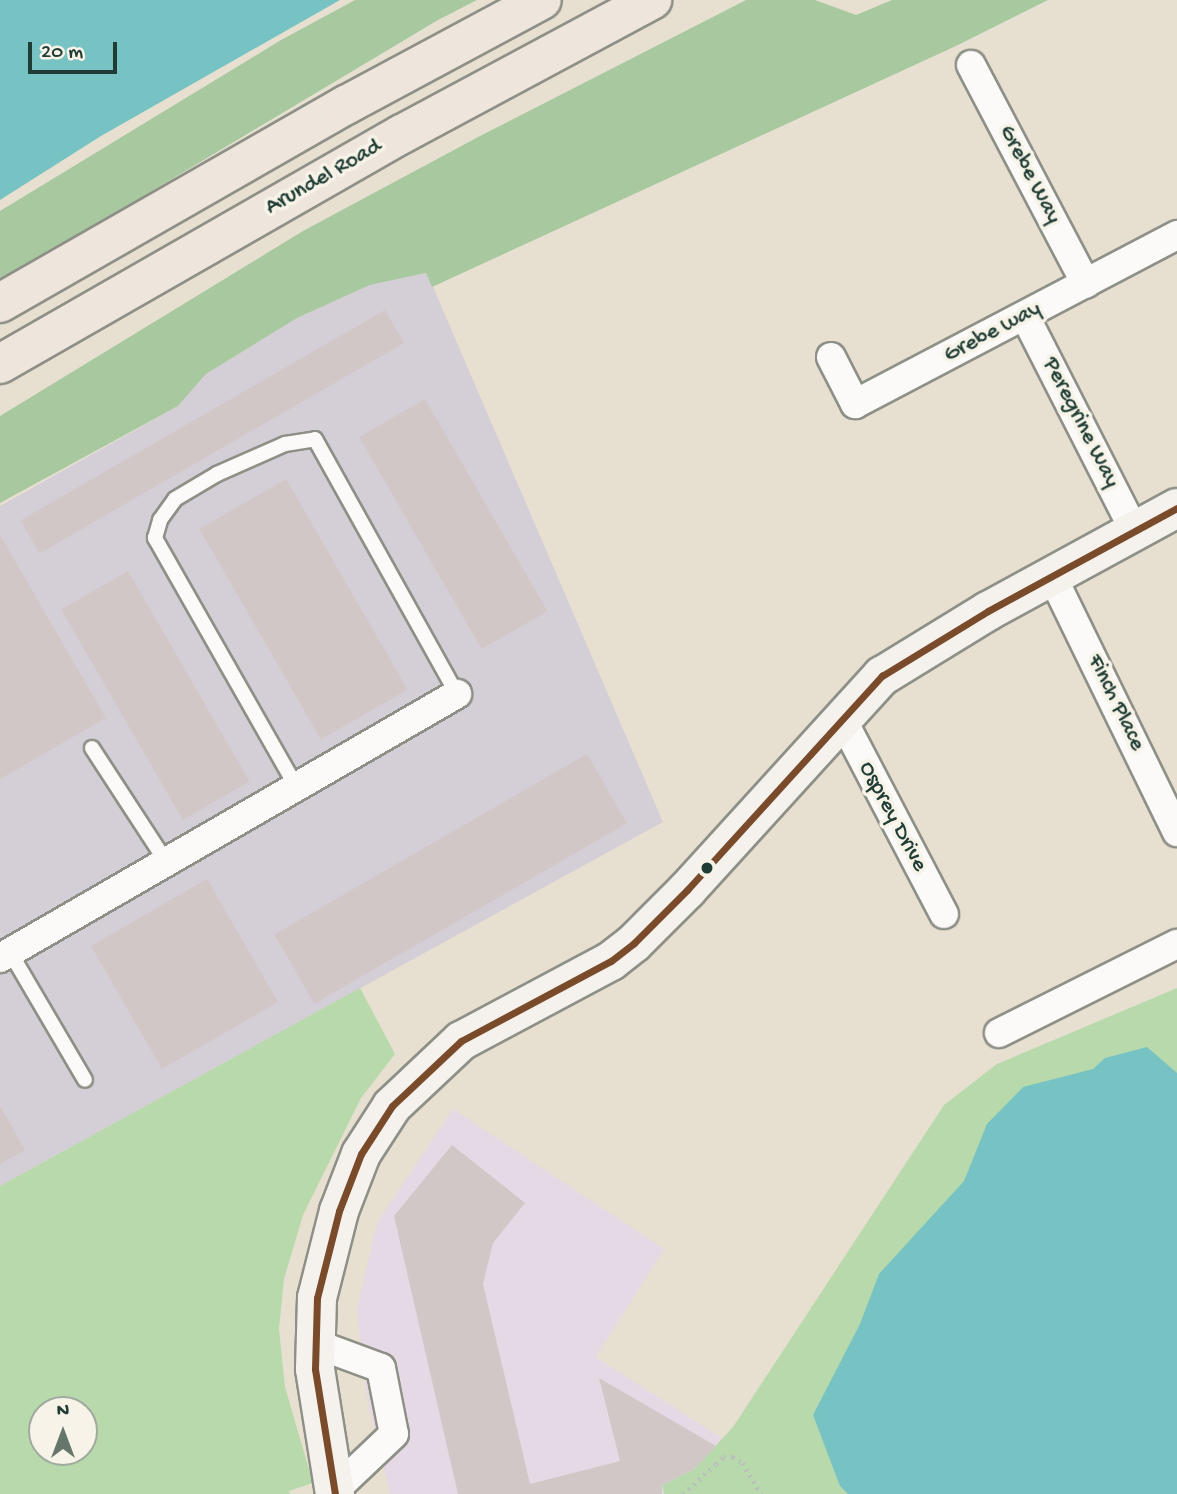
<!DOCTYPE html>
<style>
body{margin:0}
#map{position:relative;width:1177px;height:1494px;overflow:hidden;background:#e7e0d1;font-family:"Gochi Hand",sans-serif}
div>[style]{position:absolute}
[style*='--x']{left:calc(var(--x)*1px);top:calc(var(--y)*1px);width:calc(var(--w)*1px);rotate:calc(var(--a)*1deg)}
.built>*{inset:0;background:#e4d9e4}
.industrial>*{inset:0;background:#d4ced6}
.green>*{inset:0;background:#b7d9ab}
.forest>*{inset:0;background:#a8c9a0}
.water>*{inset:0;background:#77c3c4}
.building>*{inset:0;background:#d2c7c7;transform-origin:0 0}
.path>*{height:4.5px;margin-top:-2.25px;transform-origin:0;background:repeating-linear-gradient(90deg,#bcbebb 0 2px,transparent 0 7px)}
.roads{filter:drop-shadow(2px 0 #8e9087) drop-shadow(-2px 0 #8e9087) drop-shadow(0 2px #8e9087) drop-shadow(0 -2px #8e9087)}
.service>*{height:14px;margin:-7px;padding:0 7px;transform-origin:7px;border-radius:7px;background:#fbfaf8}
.minor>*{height:28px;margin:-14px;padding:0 14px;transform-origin:14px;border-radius:14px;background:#fbfaf8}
.secondary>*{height:38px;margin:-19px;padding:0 19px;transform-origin:19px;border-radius:19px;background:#f5f2ee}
.trunk>*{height:38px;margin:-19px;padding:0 19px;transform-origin:19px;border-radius:19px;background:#eee5dd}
.bus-1>*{height:7px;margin:-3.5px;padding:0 3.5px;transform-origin:3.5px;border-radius:3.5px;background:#7a4b2a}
.dots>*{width:19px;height:19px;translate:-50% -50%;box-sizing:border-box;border:4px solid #f7f3e8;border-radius:50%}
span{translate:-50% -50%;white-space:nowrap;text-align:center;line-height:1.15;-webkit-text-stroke:7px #f7f3e8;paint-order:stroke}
.street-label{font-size:23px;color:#1f3d34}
.north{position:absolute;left:28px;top:1396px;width:70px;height:70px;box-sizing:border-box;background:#f7f3e8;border:2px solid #a1aaa0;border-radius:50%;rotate:0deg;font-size:19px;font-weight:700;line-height:28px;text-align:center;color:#1f3d34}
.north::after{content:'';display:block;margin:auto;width:24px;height:32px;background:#65766b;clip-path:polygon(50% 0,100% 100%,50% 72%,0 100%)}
.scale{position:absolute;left:28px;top:42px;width:89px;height:32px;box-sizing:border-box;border:4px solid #1f3d34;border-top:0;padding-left:9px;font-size:21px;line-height:24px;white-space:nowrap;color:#1f3d34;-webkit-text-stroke:5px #f7f3e8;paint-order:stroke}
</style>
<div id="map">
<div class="built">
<div style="clip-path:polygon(453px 1109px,664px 1249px,596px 1357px,734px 1446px,676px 1494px,390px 1494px,367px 1398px,357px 1310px,377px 1223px)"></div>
</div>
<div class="industrial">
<div style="clip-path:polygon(427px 273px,663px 822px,0 1186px,0 506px,178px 406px,206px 374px,297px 318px,370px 285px)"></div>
</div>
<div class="green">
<div style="clip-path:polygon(evenodd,360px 988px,395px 1054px,361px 1098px,303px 1215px,284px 1279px,279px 1329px,285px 1387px,313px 1483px,289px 1491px,290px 1494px,0 1494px,0 1186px,360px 988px,84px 1410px,84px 1452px,42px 1452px,42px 1410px,84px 1410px)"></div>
<div style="clip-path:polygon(1177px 988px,1177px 1494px,664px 1494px,662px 1485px,694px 1469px,733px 1427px,944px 1105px,997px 1064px)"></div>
</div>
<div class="forest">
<div style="clip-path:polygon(355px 0,477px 0,438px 20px,0 282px,0 211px,281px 40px)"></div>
<div style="clip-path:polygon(746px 0,815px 0,856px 15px,892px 0,1048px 0,956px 46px,432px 287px,426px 273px,370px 285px,297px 318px,206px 374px,178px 406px,0 503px,0 416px,303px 231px,480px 136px)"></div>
</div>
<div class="water">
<div style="clip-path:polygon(0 0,340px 0,101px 136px,0 200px)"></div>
<div style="clip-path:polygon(1147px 1047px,1177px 1073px,1177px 1494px,848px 1494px,840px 1486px,813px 1415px,860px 1324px,879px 1274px,964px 1181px,987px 1124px,1023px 1087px,1093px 1069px,1105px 1058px)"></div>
</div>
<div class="building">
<div style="left:385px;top:310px;width:38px;height:421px;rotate:60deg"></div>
<div style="left:425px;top:399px;width:245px;height:76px;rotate:60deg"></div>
<div style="left:286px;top:479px;width:243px;height:100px;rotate:60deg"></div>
<div style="clip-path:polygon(0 535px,106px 718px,0 779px)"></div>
<div style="left:128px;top:571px;width:243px;height:77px;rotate:60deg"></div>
<div style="left:587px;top:754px;width:80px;height:361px;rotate:60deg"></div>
<div style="left:207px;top:879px;width:142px;height:134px;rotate:60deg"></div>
<div style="clip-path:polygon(0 1106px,25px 1150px,0 1164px)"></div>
<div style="clip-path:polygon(452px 1145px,525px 1203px,493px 1243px,483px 1284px,530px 1484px,620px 1461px,599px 1378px,716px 1446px,694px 1469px,662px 1485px,662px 1494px,458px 1494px,394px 1216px)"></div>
</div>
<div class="path">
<div style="--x:683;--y:1494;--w:45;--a:-42.3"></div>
<div style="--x:716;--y:1464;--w:11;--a:-41"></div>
<div style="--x:724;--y:1457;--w:9;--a:0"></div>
<div style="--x:733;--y:1457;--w:12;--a:31"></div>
<div style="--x:743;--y:1463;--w:36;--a:60"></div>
</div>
<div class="roads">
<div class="service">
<div style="--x:92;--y:748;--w:137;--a:56.9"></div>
<div style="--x:297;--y:788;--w:288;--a:-119.6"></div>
<div style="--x:155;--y:538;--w:19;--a:-74"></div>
<div style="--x:160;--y:520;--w:26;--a:-54"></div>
<div style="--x:175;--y:499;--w:49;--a:-30.8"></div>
<div style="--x:217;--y:474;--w:74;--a:-23.8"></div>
<div style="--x:285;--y:444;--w:30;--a:-9"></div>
<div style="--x:315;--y:439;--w:292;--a:60.9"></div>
<div style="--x:10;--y:952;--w:148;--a:59.6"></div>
</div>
<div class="minor">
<div style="--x:971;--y:65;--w:247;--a:62.3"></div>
<div style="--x:1025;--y:316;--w:240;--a:63"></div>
<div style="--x:831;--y:357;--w:53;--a:62.9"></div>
<div style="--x:855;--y:404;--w:364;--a:-27.7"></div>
<div style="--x:1052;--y:576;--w:285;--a:64"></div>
<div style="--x:842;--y:719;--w:220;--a:62.4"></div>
<div style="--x:0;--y:958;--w:528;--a:-30.01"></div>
<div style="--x:999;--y:1033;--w:199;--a:-26.6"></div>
<div style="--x:316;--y:1344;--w:69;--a:20.3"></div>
<div style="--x:381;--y:1368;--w:67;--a:78.9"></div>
<div style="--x:394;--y:1434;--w:83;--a:136.5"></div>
</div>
<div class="secondary">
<div style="--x:335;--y:1494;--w:127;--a:-99.1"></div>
<div style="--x:315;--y:1369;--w:71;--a:-88.4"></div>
<div style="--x:317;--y:1298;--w:90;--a:-75.8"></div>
<div style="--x:339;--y:1211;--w:61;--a:-68.9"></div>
<div style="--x:361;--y:1154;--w:57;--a:-57.1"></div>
<div style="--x:392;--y:1106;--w:95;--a:-43.3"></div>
<div style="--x:461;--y:1041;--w:170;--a:-28.1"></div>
<div style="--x:611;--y:961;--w:29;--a:-38"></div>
<div style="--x:634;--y:943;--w:75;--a:-45"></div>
<div style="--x:687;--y:890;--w:290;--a:-47.7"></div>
<div style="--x:882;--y:676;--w:124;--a:-31.5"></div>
<div style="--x:988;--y:611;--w:215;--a:-28.6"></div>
</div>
<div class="trunk">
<div style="--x:0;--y:303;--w:399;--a:-29.8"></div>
<div style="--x:346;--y:105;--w:222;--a:-28.2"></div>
<div style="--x:0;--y:364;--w:463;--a:-29.8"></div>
<div style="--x:402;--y:134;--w:284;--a:-28.2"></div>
</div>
</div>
<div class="bus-1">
<div style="--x:335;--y:1494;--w:127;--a:-99.1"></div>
<div style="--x:315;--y:1369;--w:71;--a:-88.4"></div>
<div style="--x:317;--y:1298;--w:90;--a:-75.8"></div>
<div style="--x:339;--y:1211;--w:61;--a:-68.9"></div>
<div style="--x:361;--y:1154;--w:57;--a:-57.1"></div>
<div style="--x:392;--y:1106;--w:95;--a:-43.3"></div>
<div style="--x:461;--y:1041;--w:170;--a:-28.1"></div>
<div style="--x:611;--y:961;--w:29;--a:-38"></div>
<div style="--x:634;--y:943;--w:75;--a:-45"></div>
<div style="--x:687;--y:890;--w:290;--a:-47.7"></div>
<div style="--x:882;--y:676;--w:124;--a:-31.5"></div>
<div style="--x:988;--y:611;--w:215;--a:-28.6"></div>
</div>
<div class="dots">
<div style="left:707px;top:868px;background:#1f3d34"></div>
</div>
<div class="street-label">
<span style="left:1029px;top:175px;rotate:62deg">Grebe Way</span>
<span style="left:324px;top:178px;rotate:-30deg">Arundel Road</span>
<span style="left:993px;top:333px;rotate:-28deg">Grebe way</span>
<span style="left:1080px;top:423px;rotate:63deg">Peregrine Way</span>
<span style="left:1115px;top:703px;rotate:64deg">Finch Place</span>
<span style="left:892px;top:817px;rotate:62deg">Osprey Drive</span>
</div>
<div class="north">N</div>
<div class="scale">20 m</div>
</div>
